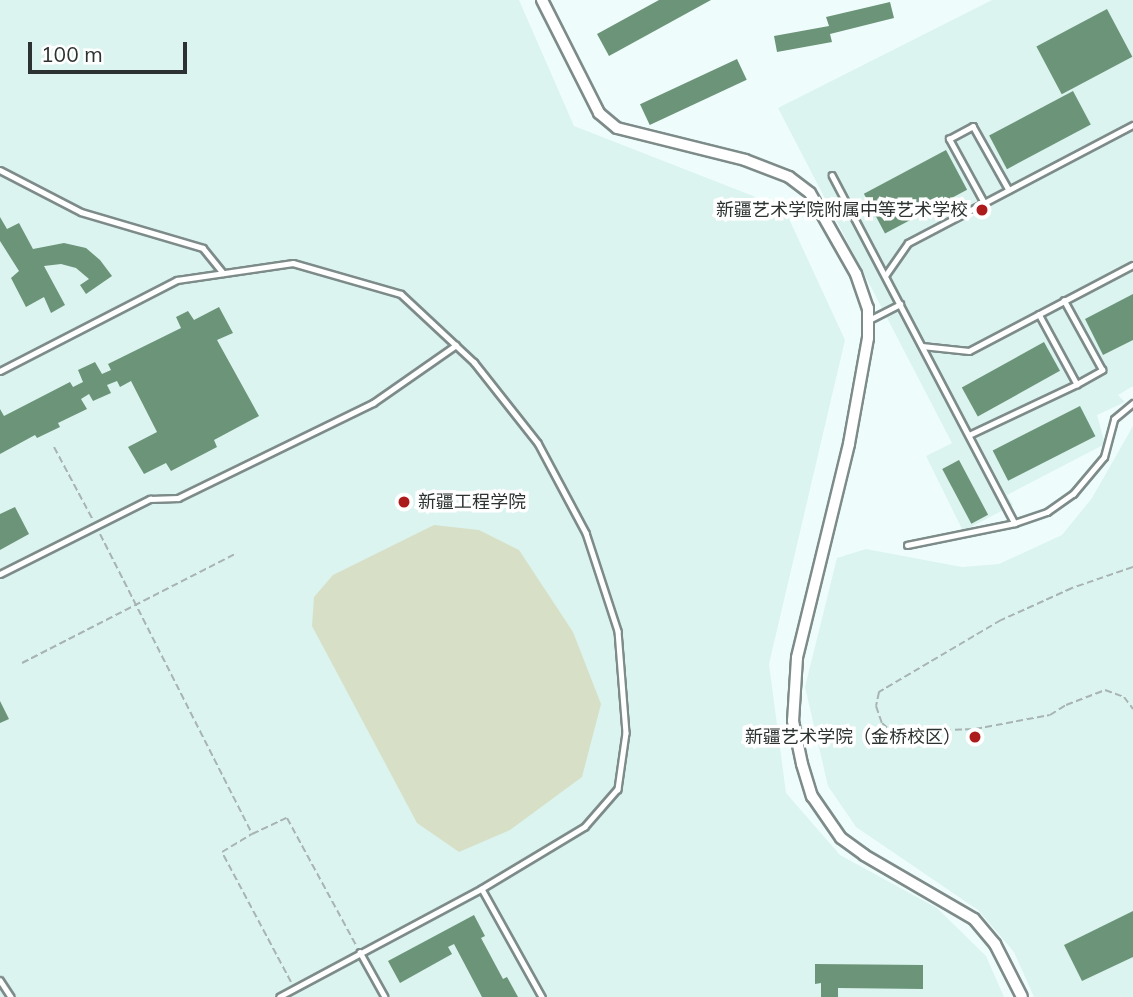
<!DOCTYPE html>
<meta charset="utf-8">
<style>
body{margin:0}
#map{position:relative;width:1133px;height:997px;overflow:hidden;background:#eefdfb;font-family:Mulish,"Noto Sans SC",sans-serif}
div>[style]{position:absolute}
[style*='--x']{left:calc(var(--x)*1px);top:calc(var(--y)*1px);width:calc(var(--w)*1px);rotate:calc(var(--a)*1deg)}
.built>*{inset:0;background:#dbf4f0}
.green>*{inset:0;background:#d7e0c6}
.building>*{inset:0;background:#6c9479;transform-origin:0 0}
.path>*{height:2px;margin-top:-1px;transform-origin:0;background:repeating-linear-gradient(90deg,#a8b4b2 0 7px,transparent 0 10.5px)}
.roads{filter:drop-shadow(2px 0 #7d8b89) drop-shadow(-2px 0 #7d8b89) drop-shadow(0 2px #7d8b89) drop-shadow(0 -2px #7d8b89)}
.service>*{height:4.5px;margin:-2.25px;padding:0 2.25px;transform-origin:2.25px;border-radius:2.25px;background:#fff}
.minor>*{height:10px;margin:-5px;padding:0 5px;transform-origin:5px;border-radius:5px;background:#fff}
.dots>*{width:19px;height:19px;translate:-50% -50%;box-sizing:border-box;border:4px solid #fff;border-radius:50%}
span{translate:-50% -50%;white-space:nowrap;text-align:center;line-height:1.15;-webkit-text-stroke:7px #fff;paint-order:stroke}
.poi-label{font-size:18px;color:#2c3231}
.right{translate:-100% -50%;text-align:right}
.left{translate:0 -50%;text-align:left}
.scale{position:absolute;left:28px;top:42px;width:159px;height:32px;box-sizing:border-box;border:4px solid #2c3231;border-top:0;padding-left:9px;font-size:21px;line-height:24px;white-space:nowrap;color:#2c3231;-webkit-text-stroke:5px #fff;paint-order:stroke}
</style>
<div id="map">
<div class="built">
<div style="clip-path:polygon(0 0,519px 0,574px 126px,784px 208px,845px 340px,769px 664px,786px 793px,840px 855px,937px 908px,986px 956px,1004px 997px,0 997px)"></div>
<div style="clip-path:polygon(992px 0,1133px 0,1133px 386px,1118px 395px,1125px 402px,1097px 415px,1105px 444px,1007px 495px,1013px 505px,963px 531px,926px 456px,952px 443px,778px 108px)"></div>
<div style="clip-path:polygon(1133px 426px,1133px 997px,1034px 997px,1014px 952px,978px 910px,856px 827px,828px 786px,805px 687px,837px 558px,866px 549px,962px 567px,999px 564px,1062px 535px,1092px 498px)"></div>
</div>
<div class="green">
<div style="clip-path:polygon(434px 525px,479px 530px,519px 550px,573px 632px,601px 704px,582px 777px,510px 830px,459px 852px,417px 823px,312px 626px,314px 597px,333px 575px)"></div>
</div>
<div class="building">
<div style="clip-path:polygon(659px 0,711px 0,609px 56px,597px 34px)"></div>
<div style="clip-path:polygon(890px 2px,894px 18px,830px 34px,832px 42px,777px 52px,774px 36px,829px 26px,826px 17px)"></div>
<div style="left:1107px;top:9px;width:54px;height:80px;rotate:62deg"></div>
<div style="left:737px;top:59px;width:23px;height:107px;rotate:65deg"></div>
<div style="left:1073px;top:91px;width:38px;height:95px;rotate:62deg"></div>
<div style="left:946px;top:150px;width:45px;height:93px;rotate:62deg"></div>
<div style="clip-path:polygon(0 217px,7px 229px,19px 223px,33px 249px,64px 243px,86px 248px,100px 260px,112px 276px,86px 294px,80px 285px,89px 279px,76px 268px,61px 264px,44px 266px,65px 305px,51px 313px,44px 297px,26px 307px,11px 278px,19px 271px,0 241px)"></div>
<div style="clip-path:polygon(1133px 294px,1133px 340px,1103px 355px,1085px 319px)"></div>
<div style="clip-path:polygon(219px 307px,233px 333px,217px 340px,259px 416px,214px 440px,217px 447px,171px 471px,166px 463px,144px 474px,128px 447px,157px 432px,131px 381px,120px 387px,117px 381px,107px 385px,111px 393px,93px 401px,89px 394px,81px 399px,87px 409px,58px 423px,60px 427px,37px 438px,35px 435px,0 454px,0 409px,4px 416px,70px 382px,73px 387px,83px 382px,78px 370px,95px 362px,102px 374px,111px 370px,108px 364px,181px 328px,176px 317px,188px 311px,194px 320px)"></div>
<div style="left:1044px;top:342px;width:33px;height:94px;rotate:61deg"></div>
<div style="left:1080px;top:406px;width:34px;height:98px;rotate:63deg"></div>
<div style="left:959px;top:460px;width:62px;height:19px;rotate:62deg"></div>
<div style="clip-path:polygon(15px 507px,29px 534px,0 550px,0 514px)"></div>
<div style="clip-path:polygon(0 701px,9px 719px,0 723px)"></div>
<div style="clip-path:polygon(1133px 911px,1133px 957px,1082px 981px,1064px 945px)"></div>
<div style="clip-path:polygon(474px 915px,485px 936px,481px 938px,503px 979px,507px 977px,518px 997px,482px 997px,454px 944px,448px 947px,452px 954px,400px 983px,388px 961px)"></div>
<div style="clip-path:polygon(815px 964px,923px 965px,923px 989px,838px 988px,838px 997px,821px 997px,821px 983px,815px 984px)"></div>
</div>
<div class="path">
<div style="--x:54;--y:447;--w:83;--a:61.9"></div>
<div style="--x:100;--y:534;--w:336;--a:63.1"></div>
<div style="--x:1133;--y:567;--w:65;--a:161"></div>
<div style="--x:1072;--y:588;--w:78;--a:155.7"></div>
<div style="--x:1001;--y:620;--w:142;--a:149.5"></div>
<div style="--x:879;--y:692;--w:14;--a:102"></div>
<div style="--x:876;--y:706;--w:18;--a:71"></div>
<div style="--x:882;--y:723;--w:13;--a:42"></div>
<div style="--x:892;--y:732;--w:83;--a:-2.1"></div>
<div style="--x:975;--y:729;--w:76;--a:-10.6"></div>
<div style="--x:1050;--y:715;--w:19;--a:-32"></div>
<div style="--x:1066;--y:705;--w:42;--a:-21"></div>
<div style="--x:1105;--y:690;--w:20;--a:20"></div>
<div style="--x:1124;--y:697;--w:15;--a:53"></div>
<div style="--x:22;--y:663;--w:239;--a:-27.1"></div>
<div style="--x:291;--y:982;--w:147;--a:-118"></div>
<div style="--x:222;--y:852;--w:35;--a:-31"></div>
<div style="--x:252;--y:834;--w:38;--a:-25"></div>
<div style="--x:287;--y:818;--w:145;--a:61.5"></div>
</div>
<div class="roads">
<div class="service">
<div style="--x:0;--y:170;--w:91;--a:27.4"></div>
<div style="--x:81;--y:212;--w:127;--a:16.4"></div>
<div style="--x:203;--y:248;--w:32;--a:51"></div>
<div style="--x:832;--y:175;--w:393;--a:62.3"></div>
<div style="--x:984;--y:203;--w:73;--a:-118.7"></div>
<div style="--x:949;--y:139;--w:27;--a:-28"></div>
<div style="--x:973;--y:126;--w:73;--a:60.6"></div>
<div style="--x:885;--y:276;--w:40;--a:-55.1"></div>
<div style="--x:908;--y:243;--w:254;--a:-27.7"></div>
<div style="--x:1039;--y:314;--w:80;--a:61.5"></div>
<div style="--x:1077;--y:384;--w:29;--a:-29"></div>
<div style="--x:1102;--y:370;--w:79;--a:-118.8"></div>
<div style="--x:869;--y:320;--w:35;--a:-27"></div>
<div style="--x:922;--y:346;--w:47;--a:6.1"></div>
<div style="--x:969;--y:351;--w:185;--a:-27.7"></div>
<div style="--x:0;--y:371;--w:199;--a:-27.2"></div>
<div style="--x:177;--y:280;--w:117;--a:-8.3"></div>
<div style="--x:293;--y:263;--w:112;--a:16"></div>
<div style="--x:401;--y:294;--w:100;--a:43"></div>
<div style="--x:474;--y:362;--w:103;--a:51.7"></div>
<div style="--x:538;--y:443;--w:102;--a:61.9"></div>
<div style="--x:586;--y:533;--w:103;--a:71.9"></div>
<div style="--x:618;--y:631;--w:102;--a:85.5"></div>
<div style="--x:626;--y:733;--w:57;--a:98.1"></div>
<div style="--x:618;--y:789;--w:50;--a:131"></div>
<div style="--x:585;--y:827;--w:120;--a:149"></div>
<div style="--x:482;--y:889;--w:229;--a:151.9"></div>
<div style="--x:969;--y:435;--w:119;--a:-25.3"></div>
<div style="--x:907;--y:545;--w:110;--a:-11.5"></div>
<div style="--x:1015;--y:523;--w:34;--a:-19"></div>
<div style="--x:1047;--y:512;--w:32;--a:-35"></div>
<div style="--x:1073;--y:494;--w:48;--a:-50"></div>
<div style="--x:1104;--y:457;--w:39;--a:-75"></div>
<div style="--x:1114;--y:419;--w:25;--a:-40"></div>
<div style="--x:0;--y:574;--w:168;--a:-26.6"></div>
<div style="--x:150;--y:499;--w:28;--a:-2"></div>
<div style="--x:178;--y:498;--w:217;--a:-26"></div>
<div style="--x:373;--y:403;--w:101;--a:-34.9"></div>
<div style="--x:482;--y:889;--w:124;--a:60.9"></div>
<div style="--x:360;--y:952;--w:51;--a:60.9"></div>
<div style="--x:0;--y:980;--w:20;--a:57"></div>
</div>
<div class="minor">
<div style="--x:542;--y:0;--w:127;--a:63.2"></div>
<div style="--x:599;--y:113;--w:23;--a:40"></div>
<div style="--x:617;--y:128;--w:132;--a:14"></div>
<div style="--x:745;--y:160;--w:47;--a:21.1"></div>
<div style="--x:789;--y:177;--w:26;--a:37"></div>
<div style="--x:810;--y:193;--w:93;--a:60.4"></div>
<div style="--x:856;--y:274;--w:36;--a:71"></div>
<div style="--x:868;--y:308;--w:30;--a:90"></div>
<div style="--x:868;--y:338;--w:108;--a:100.2"></div>
<div style="--x:849;--y:444;--w:220;--a:103.7"></div>
<div style="--x:797;--y:658;--w:63;--a:93.6"></div>
<div style="--x:793;--y:721;--w:44;--a:78.2"></div>
<div style="--x:802;--y:764;--w:34;--a:73"></div>
<div style="--x:812;--y:796;--w:51;--a:55.4"></div>
<div style="--x:841;--y:838;--w:29;--a:36"></div>
<div style="--x:864;--y:855;--w:127;--a:30.2"></div>
<div style="--x:974;--y:919;--w:33;--a:50"></div>
<div style="--x:995;--y:944;--w:59;--a:63"></div>
</div>
</div>
<div class="dots">
<div style="left:982px;top:210px;background:#ad1c1c"></div>
<div style="left:404px;top:502px;background:#ad1c1c"></div>
<div style="left:975px;top:737px;background:#ad1c1c"></div>
</div>
<div class="poi-label">
<span class="right" style="left:968px;top:210px">新疆艺术学院附属中等艺术学校</span>
<span class="left" style="left:418px;top:502px">新疆工程学院</span>
<span class="right" style="left:961px;top:737px">新疆艺术学院（金桥校区）</span>
</div>
<div class="scale">100 m</div>
</div>
